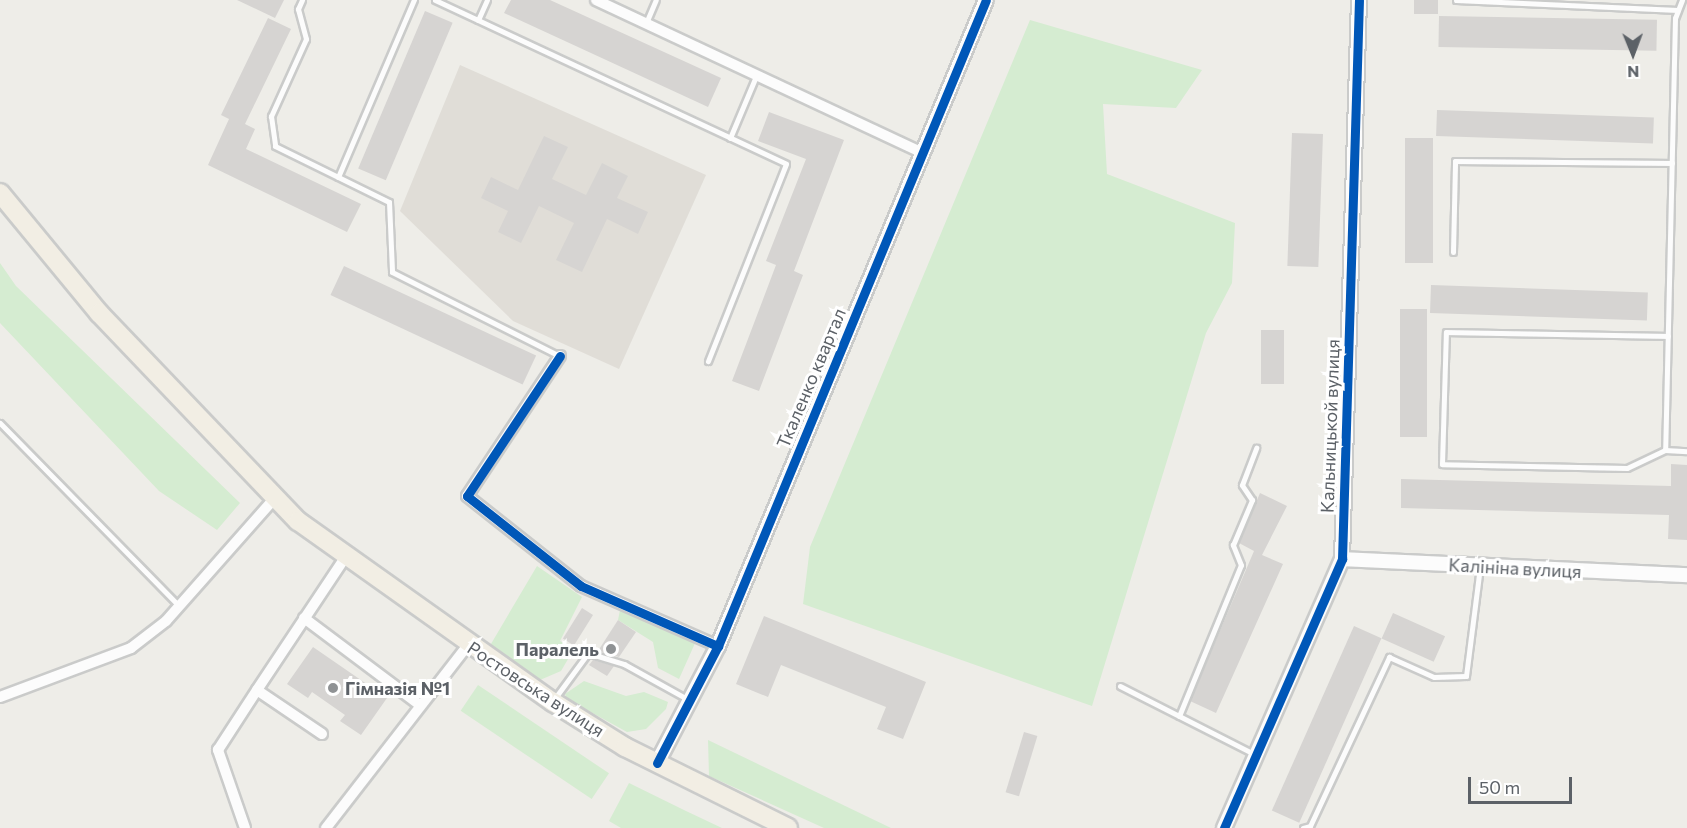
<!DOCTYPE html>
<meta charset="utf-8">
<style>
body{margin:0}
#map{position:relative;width:1687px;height:828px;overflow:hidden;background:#eeede8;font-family:Commissioner,sans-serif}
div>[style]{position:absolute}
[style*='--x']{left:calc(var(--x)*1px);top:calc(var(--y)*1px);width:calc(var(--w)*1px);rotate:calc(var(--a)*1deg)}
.education>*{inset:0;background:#e0ddd7}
.green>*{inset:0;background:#d5ecd1;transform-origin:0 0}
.building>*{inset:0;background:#d6d4d2;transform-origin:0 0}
.roads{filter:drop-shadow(2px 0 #cacbca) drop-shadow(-2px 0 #cacbca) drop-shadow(0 2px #cacbca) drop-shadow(0 -2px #cacbca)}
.service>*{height:5px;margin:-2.5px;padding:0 2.5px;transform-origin:2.5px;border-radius:2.5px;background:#fcfcfc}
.minor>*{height:10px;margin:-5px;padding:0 5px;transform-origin:5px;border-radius:5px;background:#fcfcfc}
.tertiary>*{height:14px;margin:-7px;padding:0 7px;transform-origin:7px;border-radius:7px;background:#fcfcfc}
.trunk>*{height:18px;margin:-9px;padding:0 9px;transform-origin:9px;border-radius:9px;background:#f2eee4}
.cycleway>*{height:9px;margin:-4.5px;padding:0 4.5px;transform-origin:4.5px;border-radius:4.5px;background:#0057b8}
.dots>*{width:16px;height:16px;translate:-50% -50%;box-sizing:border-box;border:3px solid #fff;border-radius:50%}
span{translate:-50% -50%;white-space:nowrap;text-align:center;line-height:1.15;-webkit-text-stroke:6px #fff;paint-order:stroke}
.street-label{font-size:18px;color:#5c6167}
.poi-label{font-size:18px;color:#5c6167;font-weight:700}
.right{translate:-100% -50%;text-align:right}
.left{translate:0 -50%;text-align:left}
.north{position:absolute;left:1603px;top:24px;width:60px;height:60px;-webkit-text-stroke:4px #fff;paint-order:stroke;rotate:179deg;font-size:16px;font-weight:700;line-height:24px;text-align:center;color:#5c6167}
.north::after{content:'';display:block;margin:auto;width:21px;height:27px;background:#5c6167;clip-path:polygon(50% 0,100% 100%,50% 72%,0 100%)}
.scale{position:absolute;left:1468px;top:777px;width:104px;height:27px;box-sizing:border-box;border:3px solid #5c6167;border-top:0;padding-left:8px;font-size:18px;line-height:21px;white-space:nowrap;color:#5c6167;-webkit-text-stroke:4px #fff;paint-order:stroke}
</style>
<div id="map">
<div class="education">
<div style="clip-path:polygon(460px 65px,706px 175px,619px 369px,513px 321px,400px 211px)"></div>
</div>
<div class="green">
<div style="clip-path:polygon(1030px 20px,1202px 70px,1176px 108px,1103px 104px,1107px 174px,1235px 223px,1232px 283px,1206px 333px,1092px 706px,803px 604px,810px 547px)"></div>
<div style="clip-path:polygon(0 263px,16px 286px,240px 503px,217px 530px,159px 491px,0 323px)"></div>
<div style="clip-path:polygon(537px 566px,582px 597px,560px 641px,574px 649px,561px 671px,540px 680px,488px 649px)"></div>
<div style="clip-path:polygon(620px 610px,696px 641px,679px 679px,658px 668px,653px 642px,618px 620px)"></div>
<div style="clip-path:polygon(584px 681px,626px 696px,644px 692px,668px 702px,666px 709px,646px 729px,627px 732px,567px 699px,565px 694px)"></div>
<div style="left:478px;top:685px;width:158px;height:31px;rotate:34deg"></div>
<div style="clip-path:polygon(708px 740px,891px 828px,824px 828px,709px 776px)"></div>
<div style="clip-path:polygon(629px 783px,686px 811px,722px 828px,621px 828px,609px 821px)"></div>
</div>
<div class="building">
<div style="clip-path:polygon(237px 0,284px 0,275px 18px)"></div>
<div style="clip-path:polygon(511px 0,550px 0,721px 78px,708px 107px,504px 13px)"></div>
<div style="left:1414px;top:0;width:24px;height:14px"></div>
<div style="left:425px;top:11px;width:30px;height:171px;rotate:23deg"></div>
<div style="left:1439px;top:16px;width:218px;height:31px;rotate:1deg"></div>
<div style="clip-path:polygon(268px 18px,291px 29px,245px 124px,255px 129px,246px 149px,361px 204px,347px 232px,208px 165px,229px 119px,221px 115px)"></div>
<div style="left:1437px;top:110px;width:217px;height:26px;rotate:2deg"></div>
<div style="clip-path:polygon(769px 112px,844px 140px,794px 271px,803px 275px,759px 391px,732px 381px,776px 265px,766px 261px,806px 159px,758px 141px)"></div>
<div style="left:1292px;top:133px;width:31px;height:133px;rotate:2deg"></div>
<div style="clip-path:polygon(544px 136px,568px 147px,552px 179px,586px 195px,602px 163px,628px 176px,617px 198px,648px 212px,638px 234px,607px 219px,582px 272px,556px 260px,574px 223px,539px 206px,521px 243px,498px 232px,508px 211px,481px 198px,491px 177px,518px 190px)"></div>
<div style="left:1405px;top:138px;width:28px;height:125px"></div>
<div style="left:344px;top:266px;width:212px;height:32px;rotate:25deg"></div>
<div style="left:1431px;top:285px;width:217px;height:28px;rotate:2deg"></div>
<div style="left:1400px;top:309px;width:27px;height:128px"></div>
<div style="left:1261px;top:330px;width:23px;height:54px"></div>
<div style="clip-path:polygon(1671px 464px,1687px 465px,1687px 540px,1668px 539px,1669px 515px,1401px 508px,1401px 479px,1671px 486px)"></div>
<div style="clip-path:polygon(1260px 493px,1287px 506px,1262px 555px,1283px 564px,1216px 713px,1190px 701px,1254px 551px,1239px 543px)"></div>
<div style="left:582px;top:608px;width:13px;height:36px;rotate:32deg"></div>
<div style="left:1393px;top:613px;width:57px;height:28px;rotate:24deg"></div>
<div style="clip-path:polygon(764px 616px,926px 682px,903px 739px,877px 729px,886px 707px,781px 665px,768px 697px,736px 684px)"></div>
<div style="clip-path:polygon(618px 620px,636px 632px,619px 657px,598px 651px)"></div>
<div style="left:1354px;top:626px;width:30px;height:202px;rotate:24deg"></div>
<div style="clip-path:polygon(313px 647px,387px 698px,361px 735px,340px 721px,345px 715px,312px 692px,308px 698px,287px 684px)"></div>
<div style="clip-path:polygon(593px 660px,614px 666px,607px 676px,589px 665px)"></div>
<div style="left:1024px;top:732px;width:14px;height:63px;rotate:17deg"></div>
</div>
<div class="roads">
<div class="service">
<div style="--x:302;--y:0;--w:10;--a:114"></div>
<div style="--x:298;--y:9;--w:31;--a:75"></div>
<div style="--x:306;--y:39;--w:85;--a:114.4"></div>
<div style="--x:271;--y:116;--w:30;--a:82"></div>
<div style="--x:275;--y:146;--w:127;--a:26.2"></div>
<div style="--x:389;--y:202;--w:70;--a:87.5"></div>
<div style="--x:392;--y:272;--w:188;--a:26.6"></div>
<div style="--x:435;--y:0;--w:387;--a:25"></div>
<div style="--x:786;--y:164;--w:212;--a:111.6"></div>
<div style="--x:1456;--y:0;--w:222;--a:2.6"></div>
<div style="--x:1682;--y:0;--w:19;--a:111"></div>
<div style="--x:1675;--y:18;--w:432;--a:91.3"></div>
<div style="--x:1665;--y:450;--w:22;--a:3"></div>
<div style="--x:478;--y:20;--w:22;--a:-66"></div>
<div style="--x:646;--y:23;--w:25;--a:-67"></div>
<div style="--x:730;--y:138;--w:67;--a:-67.2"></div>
<div style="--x:338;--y:177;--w:193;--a:-66.8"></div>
<div style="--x:1453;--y:252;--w:91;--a:-88.7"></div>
<div style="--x:1455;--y:161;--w:217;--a:0.5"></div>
<div style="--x:0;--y:423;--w:256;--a:45.6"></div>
<div style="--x:1665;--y:450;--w:42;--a:154.7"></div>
<div style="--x:1627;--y:468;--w:185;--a:-178.8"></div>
<div style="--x:1442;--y:464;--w:132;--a:-88.3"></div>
<div style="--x:1446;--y:332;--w:222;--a:1"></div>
<div style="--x:1120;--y:686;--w:150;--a:26.9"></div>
<div style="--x:555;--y:698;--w:56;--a:-53.7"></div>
<div style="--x:588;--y:653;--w:38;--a:17"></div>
<div style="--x:624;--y:664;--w:74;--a:29"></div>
<div style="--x:1179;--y:716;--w:163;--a:-67.7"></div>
<div style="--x:1241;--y:565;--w:22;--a:-112"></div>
<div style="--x:1233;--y:545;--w:49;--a:-67.1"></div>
<div style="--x:1252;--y:500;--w:18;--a:-124"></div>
<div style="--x:1242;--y:485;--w:40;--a:-69"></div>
<div style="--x:1303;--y:828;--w:7;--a:-16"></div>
<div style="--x:1310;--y:826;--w:187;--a:-64.9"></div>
<div style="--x:1389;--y:657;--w:49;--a:24"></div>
<div style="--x:1434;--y:677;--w:32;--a:-2"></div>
<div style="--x:1466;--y:676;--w:110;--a:-82.7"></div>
</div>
<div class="minor">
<div style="--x:596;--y:0;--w:360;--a:25.1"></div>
<div style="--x:560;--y:356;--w:168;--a:123.6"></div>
<div style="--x:467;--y:496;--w:145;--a:38.3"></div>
<div style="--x:581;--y:586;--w:150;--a:23.7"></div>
<div style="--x:304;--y:618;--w:145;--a:36.9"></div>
<div style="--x:0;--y:697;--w:140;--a:-20.5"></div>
<div style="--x:131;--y:648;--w:44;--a:-37.6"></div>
<div style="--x:166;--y:621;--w:164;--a:-48.5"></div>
<div style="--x:322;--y:734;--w:78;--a:-145.9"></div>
<div style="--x:257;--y:690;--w:161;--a:-56.4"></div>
<div style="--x:245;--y:828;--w:83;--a:-109.1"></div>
<div style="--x:218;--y:750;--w:72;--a:-57"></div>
<div style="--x:326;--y:828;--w:232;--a:-52.2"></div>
</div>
<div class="tertiary">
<div style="--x:1342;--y:559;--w:345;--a:2.7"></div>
<div style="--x:657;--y:763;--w:132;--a:-62.5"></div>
<div style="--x:718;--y:646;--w:699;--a:-67.47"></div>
<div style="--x:1224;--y:828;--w:294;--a:-66.3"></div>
<div style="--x:1342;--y:559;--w:559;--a:-88.26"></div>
</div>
<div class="trunk">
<div style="--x:0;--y:193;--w:156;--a:50.5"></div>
<div style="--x:99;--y:313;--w:288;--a:46.3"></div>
<div style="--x:298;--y:521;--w:313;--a:35.4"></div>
<div style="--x:553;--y:702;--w:85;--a:32"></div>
<div style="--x:625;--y:747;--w:182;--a:26.4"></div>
</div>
</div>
<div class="cycleway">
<div style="--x:560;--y:356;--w:168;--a:123.6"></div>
<div style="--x:467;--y:496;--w:145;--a:38.3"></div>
<div style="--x:581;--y:586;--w:150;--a:23.7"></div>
<div style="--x:657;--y:763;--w:132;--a:-62.5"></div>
<div style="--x:718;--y:646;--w:699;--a:-67.47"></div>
<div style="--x:1224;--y:828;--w:294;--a:-66.3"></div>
<div style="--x:1342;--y:559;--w:559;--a:-88.26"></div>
</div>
<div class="dots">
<div style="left:611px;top:649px;background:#8f9294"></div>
<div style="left:333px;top:688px;background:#8f9294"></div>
</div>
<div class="street-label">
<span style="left:811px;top:378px;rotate:-67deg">Ткаленко квартал</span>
<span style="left:1330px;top:426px;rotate:-88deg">Кальницькой вулиця</span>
<span style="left:1515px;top:568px;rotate:3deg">Калініна вулиця</span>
<span style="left:536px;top:689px;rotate:33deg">Ростовська вулиця</span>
</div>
<div class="poi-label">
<span class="right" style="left:599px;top:649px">Паралель</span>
<span class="left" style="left:345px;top:688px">Гімназія №1</span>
</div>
<div class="north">N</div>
<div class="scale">50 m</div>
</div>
